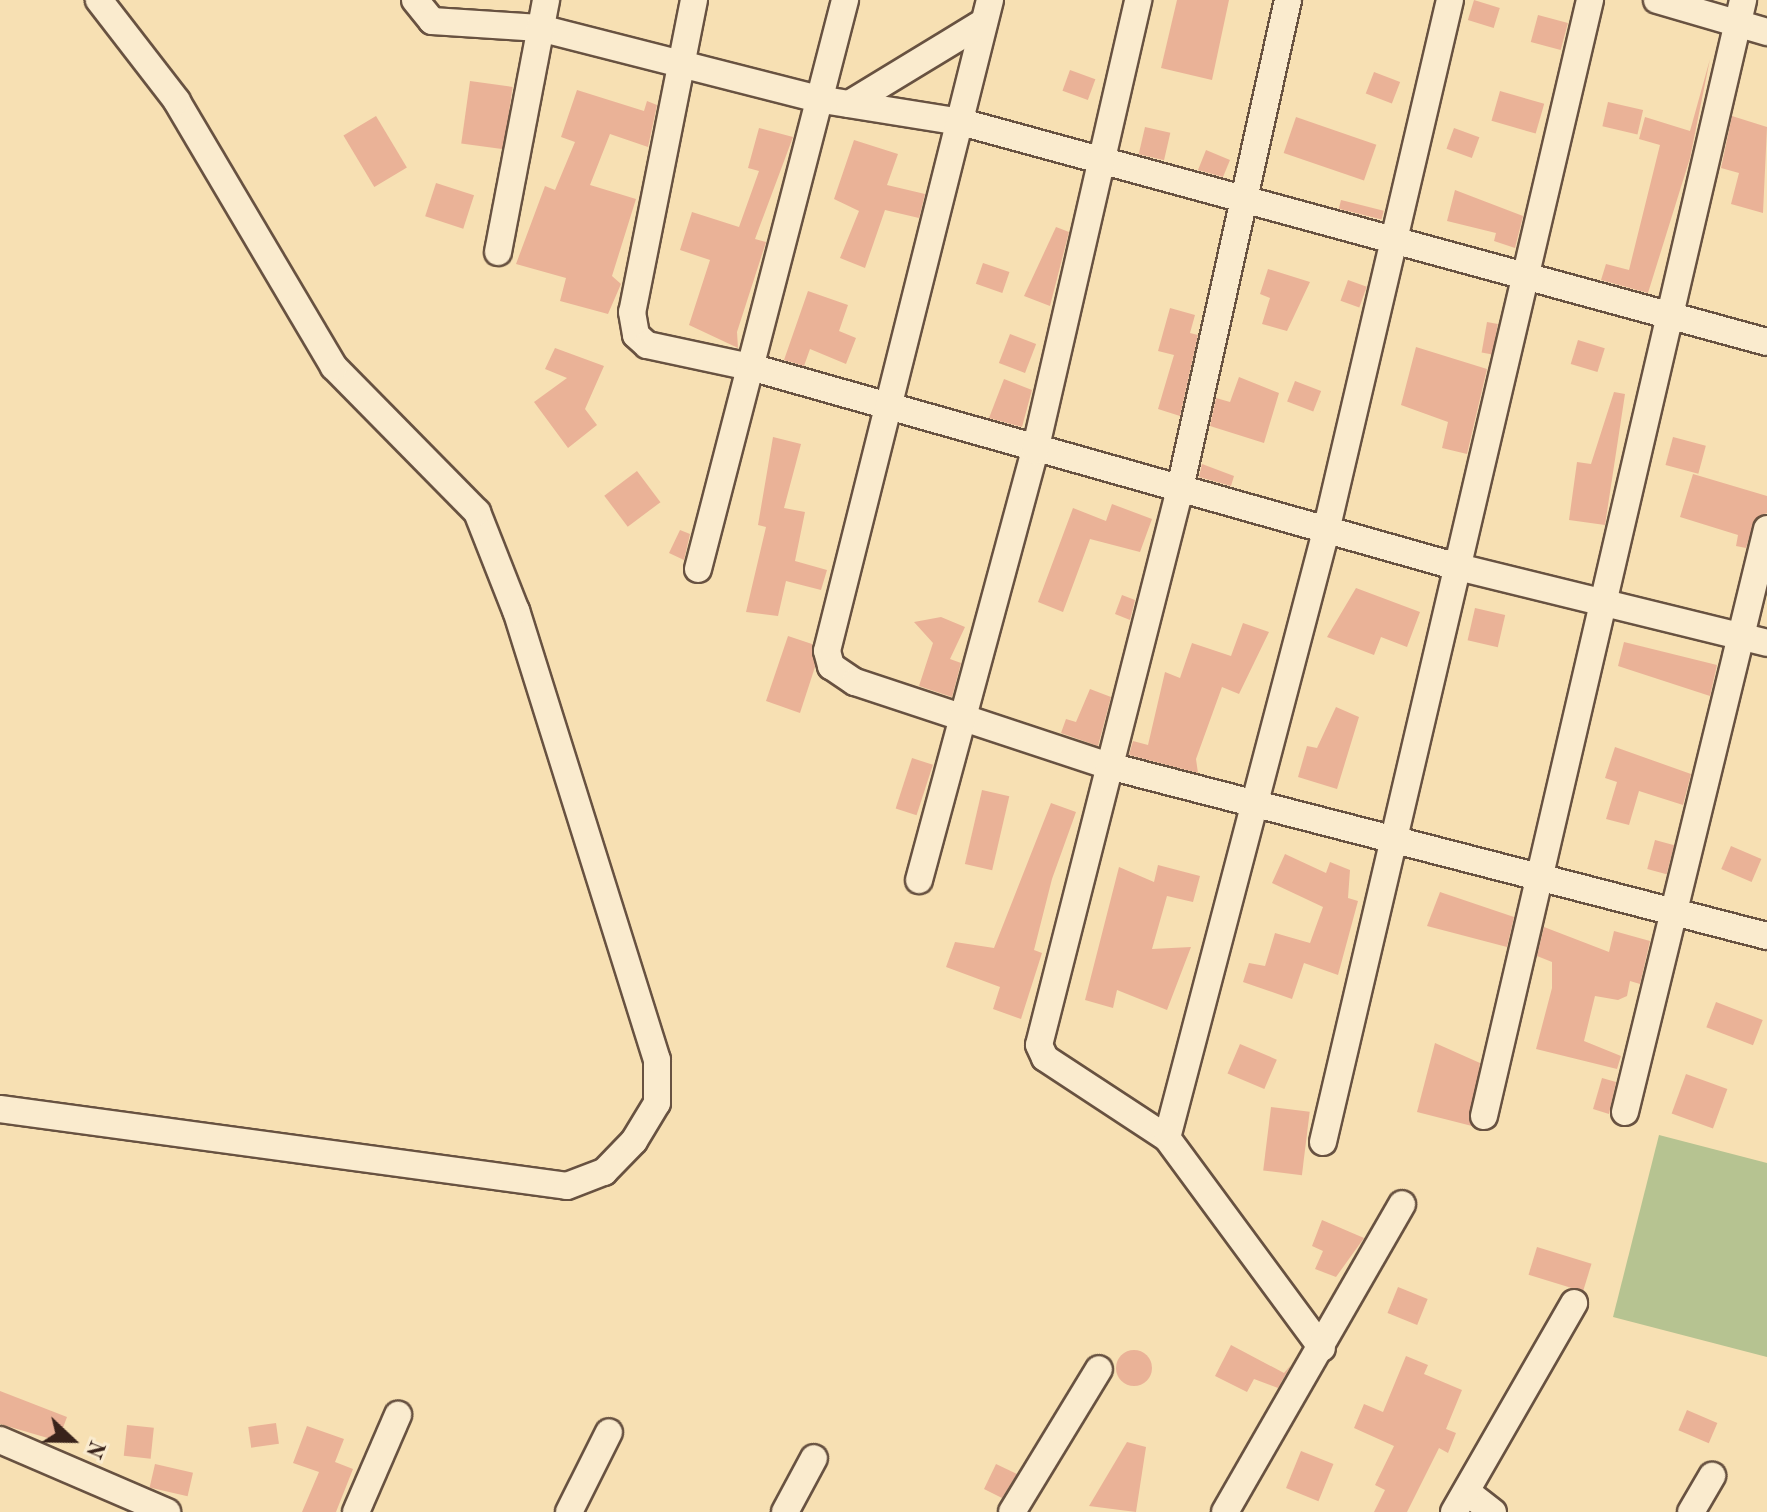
<!DOCTYPE html>
<style>
body{margin:0}
#map{position:relative;width:1767px;height:1512px;overflow:hidden;background:#f7e0b3;font-family:"Old Standard TT",serif}
div>[style]{position:absolute}
[style*='--x']{left:calc(var(--x)*1px);top:calc(var(--y)*1px);width:calc(var(--w)*1px);rotate:calc(var(--a)*1deg)}
.green>*{inset:0;background:#b6c391}
.building>*{inset:0;background:#eab297;transform-origin:0 0}
.round{border-radius:50%}
.roads{filter:drop-shadow(2px 0 #685241) drop-shadow(-2px 0 #685241) drop-shadow(0 2px #685241) drop-shadow(0 -2px #685241)}
.street>*{height:26px;margin:-13px;padding:0 13px;transform-origin:13px;border-radius:13px;background:#faebce}
span{translate:-50% -50%;white-space:nowrap;text-align:center;line-height:1.15;-webkit-text-stroke:7px #faebce;paint-order:stroke}
.north{position:absolute;left:32px;top:1400px;width:80px;height:80px;-webkit-text-stroke:6px #faebce;paint-order:stroke;rotate:112deg;font-size:22px;font-weight:700;line-height:32px;text-align:center;color:#39231b}
.north::after{content:'';display:block;margin:auto;width:28px;height:36px;background:#39231b;clip-path:polygon(50% 0,100% 100%,50% 72%,0 100%)}
</style>
<div id="map">
<div class="green">
<div style="clip-path:polygon(1659px 1135px,1767px 1163px,1767px 1357px,1613px 1317px)"></div>
</div>
<div class="building">
<div style="clip-path:polygon(1177px 0,1229px 0,1212px 80px,1161px 68px)"></div>
<div style="left:1474px;top:0;width:27px;height:21px;rotate:17deg"></div>
<div style="left:1538px;top:15px;width:31px;height:28px;rotate:15deg"></div>
<div style="clip-path:polygon(1710px 59px,1690px 158px,1648px 293px,1601px 280px,1606px 264px,1629px 270px,1660px 145px,1639px 139px,1645px 117px,1690px 131px)"></div>
<div style="left:1070px;top:70px;width:27px;height:22px;rotate:20deg"></div>
<div style="left:1374px;top:72px;width:28px;height:23px;rotate:21deg"></div>
<div style="left:470px;top:81px;width:43px;height:63px;rotate:8deg"></div>
<div style="clip-path:polygon(577px 90px,644px 111px,647px 101px,657px 105px,648px 147px,610px 134px,590px 185px,636px 199px,612px 276px,621px 284px,608px 314px,560px 301px,566px 278px,516px 264px,545px 186px,555px 190px,575px 142px,561px 137px)"></div>
<div style="left:1500px;top:91px;width:46px;height:31px;rotate:16deg"></div>
<div style="left:1608px;top:102px;width:36px;height:25px;rotate:13deg"></div>
<div style="left:376px;top:116px;width:60px;height:38px;rotate:59deg"></div>
<div style="clip-path:polygon(1732px 116px,1767px 127px,1763px 213px,1731px 204px,1739px 173px,1721px 168px)"></div>
<div style="left:1296px;top:117px;width:85px;height:38px;rotate:19deg"></div>
<div style="left:1145px;top:127px;width:26px;height:28px;rotate:13deg"></div>
<div style="clip-path:polygon(759px 128px,793px 137px,755px 239px,766px 242px,737px 332px,738px 348px,689px 325px,710px 260px,680px 250px,692px 212px,739px 227px,759px 171px,748px 168px)"></div>
<div style="left:1454px;top:128px;width:27px;height:22px;rotate:20deg"></div>
<div style="clip-path:polygon(854px 140px,898px 154px,887px 185px,925px 194px,919px 218px,885px 210px,865px 268px,840px 258px,859px 211px,834px 199px)"></div>
<div style="clip-path:polygon(1206px 150px,1230px 160px,1223px 177px,1198px 170px)"></div>
<div style="left:436px;top:183px;width:40px;height:35px;rotate:18deg"></div>
<div style="clip-path:polygon(1455px 190px,1523px 216px,1515px 248px,1494px 241px,1496px 233px,1447px 221px)"></div>
<div style="left:1341px;top:200px;width:44px;height:9px;rotate:14deg"></div>
<div style="clip-path:polygon(1056px 227px,1069px 232px,1050px 306px,1024px 296px)"></div>
<div style="left:983px;top:263px;width:28px;height:22px;rotate:19deg"></div>
<div style="clip-path:polygon(1268px 269px,1310px 282px,1287px 331px,1262px 324px,1270px 298px,1260px 294px)"></div>
<div style="left:1348px;top:280px;width:20px;height:22px;rotate:20deg"></div>
<div style="clip-path:polygon(808px 291px,848px 305px,839px 331px,856px 338px,846px 364px,810px 349px,804px 366px,784px 360px)"></div>
<div style="clip-path:polygon(1170px 308px,1195px 315px,1190px 333px,1198px 335px,1180px 416px,1158px 409px,1174px 355px,1158px 351px)"></div>
<div style="left:1487px;top:322px;width:11px;height:31px;rotate:10deg"></div>
<div style="left:1010px;top:334px;width:28px;height:31px;rotate:21deg"></div>
<div style="left:1578px;top:340px;width:28px;height:25px;rotate:17deg"></div>
<div style="clip-path:polygon(1416px 347px,1487px 369px,1467px 454px,1442px 448px,1448px 422px,1401px 405px)"></div>
<div style="clip-path:polygon(555px 348px,604px 366px,585px 409px,597px 425px,568px 448px,534px 402px,567px 378px,545px 369px)"></div>
<div style="clip-path:polygon(1239px 377px,1279px 393px,1264px 443px,1210px 426px,1216px 398px,1230px 402px)"></div>
<div style="clip-path:polygon(1004px 379px,1032px 390px,1022px 427px,989px 418px)"></div>
<div style="left:1295px;top:381px;width:28px;height:22px;rotate:21deg"></div>
<div style="clip-path:polygon(1614px 392px,1625px 394px,1605px 525px,1569px 520px,1577px 462px,1591px 464px)"></div>
<div style="clip-path:polygon(773px 437px,801px 444px,784px 508px,805px 512px,795px 561px,827px 570px,821px 590px,786px 581px,778px 616px,746px 612px,766px 527px,758px 525px)"></div>
<div style="left:1673px;top:437px;width:34px;height:29px;rotate:15deg"></div>
<div style="clip-path:polygon(1202px 464px,1234px 476px,1231px 486px,1199px 477px)"></div>
<div style="left:637px;top:471px;width:39px;height:41px;rotate:53deg"></div>
<div style="clip-path:polygon(1693px 474px,1767px 496px,1767px 513px,1755px 519px,1746px 548px,1736px 546px,1738px 535px,1680px 517px)"></div>
<div style="clip-path:polygon(1112px 504px,1152px 519px,1140px 552px,1090px 539px,1063px 612px,1038px 602px,1073px 508px,1106px 521px)"></div>
<div style="clip-path:polygon(680px 530px,690px 534px,684px 560px,669px 553px)"></div>
<div style="clip-path:polygon(1356px 588px,1420px 612px,1407px 647px,1381px 637px,1374px 655px,1327px 637px)"></div>
<div style="clip-path:polygon(1122px 595px,1135px 600px,1130px 620px,1115px 614px)"></div>
<div style="left:1475px;top:608px;width:31px;height:33px;rotate:13deg"></div>
<div style="clip-path:polygon(941px 617px,965px 627px,950px 659px,961px 663px,952px 697px,919px 686px,933px 643px,914px 622px)"></div>
<div style="clip-path:polygon(1243px 623px,1269px 632px,1239px 694px,1222px 687px,1196px 759px,1198px 773px,1129px 755px,1133px 741px,1148px 745px,1165px 672px,1180px 678px,1192px 643px,1231px 656px)"></div>
<div style="clip-path:polygon(788px 636px,812px 644px,815px 667px,800px 713px,766px 701px)"></div>
<div style="clip-path:polygon(1624px 642px,1717px 665px,1710px 696px,1618px 666px)"></div>
<div style="clip-path:polygon(1090px 689px,1111px 697px,1098px 746px,1061px 733px,1066px 719px,1076px 722px)"></div>
<div style="clip-path:polygon(1336px 707px,1359px 717px,1337px 789px,1298px 777px,1307px 746px,1317px 748px)"></div>
<div style="clip-path:polygon(1615px 747px,1691px 774px,1683px 805px,1639px 791px,1629px 825px,1606px 819px,1617px 782px,1605px 778px)"></div>
<div style="left:912px;top:758px;width:22px;height:53px;rotate:18deg"></div>
<div style="left:982px;top:790px;width:28px;height:76px;rotate:13deg"></div>
<div style="clip-path:polygon(1051px 803px,1076px 812px,1052px 879px,1034px 950px,1042px 953px,1021px 1019px,993px 1009px,1000px 987px,946px 967px,955px 942px,994px 948px)"></div>
<div style="left:1655px;top:840px;width:20px;height:30px;rotate:15deg"></div>
<div style="left:1731px;top:846px;width:33px;height:25px;rotate:23deg"></div>
<div style="clip-path:polygon(1285px 854px,1326px 873px,1330px 862px,1350px 870px,1348px 898px,1358px 901px,1338px 975px,1304px 963px,1292px 999px,1243px 982px,1249px 963px,1265px 966px,1275px 933px,1310px 943px,1323px 907px,1272px 883px)"></div>
<div style="clip-path:polygon(1158px 865px,1200px 876px,1193px 902px,1167px 896px,1152px 949px,1191px 947px,1167px 1010px,1117px 990px,1113px 1008px,1085px 1000px,1119px 867px,1154px 882px)"></div>
<div style="clip-path:polygon(1440px 892px,1514px 917px,1507px 947px,1427px 926px)"></div>
<div style="clip-path:polygon(1544px 927px,1609px 952px,1614px 931px,1650px 941px,1640px 984px,1630px 981px,1627px 996px,1618px 1000px,1595px 996px,1584px 1041px,1621px 1056px,1617px 1069px,1536px 1049px,1552px 988px,1552px 962px,1537px 956px)"></div>
<div style="left:1716px;top:1002px;width:50px;height:27px;rotate:21deg"></div>
<div style="clip-path:polygon(1435px 1043px,1480px 1063px,1472px 1126px,1417px 1112px)"></div>
<div style="left:1240px;top:1044px;width:40px;height:32px;rotate:23deg"></div>
<div style="left:1686px;top:1074px;width:44px;height:42px;rotate:20deg"></div>
<div style="clip-path:polygon(1602px 1078px,1616px 1082px,1609px 1114px,1593px 1109px)"></div>
<div style="left:1271px;top:1107px;width:39px;height:64px;rotate:7deg"></div>
<div style="clip-path:polygon(1322px 1220px,1364px 1238px,1336px 1277px,1315px 1269px,1323px 1251px,1312px 1246px)"></div>
<div style="left:1537px;top:1247px;width:57px;height:29px;rotate:17deg"></div>
<div style="left:1398px;top:1287px;width:32px;height:28px;rotate:22deg"></div>
<div style="clip-path:polygon(1231px 1345px,1284px 1373px,1291px 1365px,1278px 1388px,1254px 1379px,1247px 1392px,1215px 1376px)"></div>
<div class="round" style="left:1116px;top:1350px;width:36px;height:36px"></div>
<div style="clip-path:polygon(1406px 1356px,1428px 1365px,1424px 1374px,1462px 1390px,1446px 1429px,1456px 1433px,1448px 1453px,1439px 1448px,1407px 1512px,1374px 1512px,1385px 1490px,1375px 1485px,1394px 1446px,1354px 1428px,1364px 1404px,1383px 1412px)"></div>
<div style="clip-path:polygon(0 1391px,67px 1417px,58px 1441px,0 1424px)"></div>
<div style="left:1687px;top:1410px;width:33px;height:22px;rotate:23deg"></div>
<div style="left:276px;top:1423px;width:21px;height:28px;rotate:82deg"></div>
<div style="left:127px;top:1425px;width:27px;height:31px;rotate:6deg"></div>
<div style="clip-path:polygon(307px 1426px,344px 1439px,335px 1462px,353px 1469px,336px 1512px,302px 1512px,319px 1472px,293px 1463px)"></div>
<div style="clip-path:polygon(1127px 1442px,1146px 1447px,1136px 1512px,1089px 1506px)"></div>
<div style="left:1301px;top:1451px;width:35px;height:40px;rotate:22deg"></div>
<div style="left:155px;top:1464px;width:39px;height:24px;rotate:13deg"></div>
<div style="clip-path:polygon(996px 1464px,1017px 1474px,1002px 1498px,984px 1489px)"></div>
</div>
<div class="roads">
<div class="street">
<div style="--x:415;--y:0;--w:27;--a:51"></div>
<div style="--x:432;--y:21;--w:108;--a:3.7"></div>
<div style="--x:540;--y:28;--w:292;--a:14.3"></div>
<div style="--x:823;--y:100;--w:140;--a:9.1"></div>
<div style="--x:961;--y:122;--w:835;--a:15.27"></div>
<div style="--x:694;--y:0;--w:318;--a:101.2"></div>
<div style="--x:632;--y:312;--w:23;--a:80"></div>
<div style="--x:636;--y:335;--w:15;--a:42"></div>
<div style="--x:647;--y:345;--w:109;--a:12.1"></div>
<div style="--x:754;--y:368;--w:732;--a:15.78"></div>
<div style="--x:1458;--y:567;--w:318;--a:13.8"></div>
<div style="--x:990;--y:0;--w:671;--a:104.06"></div>
<div style="--x:827;--y:651;--w:16;--a:75"></div>
<div style="--x:831;--y:666;--w:29;--a:34"></div>
<div style="--x:855;--y:682;--w:268;--a:18.3"></div>
<div style="--x:1109;--y:766;--w:680;--a:14.49"></div>
<div style="--x:1288;--y:0;--w:505;--a:102.47"></div>
<div style="--x:1179;--y:493;--w:569;--a:104.23"></div>
<div style="--x:1039;--y:1045;--w:14;--a:65"></div>
<div style="--x:1045;--y:1058;--w:146;--a:33.3"></div>
<div style="--x:1167;--y:1138;--w:261;--a:53.6"></div>
<div style="--x:1657;--y:0;--w:115;--a:16.2"></div>
<div style="--x:849;--y:104;--w:158;--a:-31.3"></div>
<div style="--x:498;--y:252;--w:257;--a:-79.2"></div>
<div style="--x:698;--y:569;--w:588;--a:-75.51"></div>
<div style="--x:919;--y:880;--w:444;--a:-74.9"></div>
<div style="--x:1035;--y:451;--w:463;--a:-77.1"></div>
<div style="--x:0;--y:1109;--w:572;--a:7.73"></div>
<div style="--x:567;--y:1186;--w:40;--a:-21"></div>
<div style="--x:604;--y:1172;--w:43;--a:-45.9"></div>
<div style="--x:634;--y:1141;--w:44;--a:-58.8"></div>
<div style="--x:657;--y:1103;--w:43;--a:-90"></div>
<div style="--x:657;--y:1060;--w:471;--a:-107.4"></div>
<div style="--x:516;--y:611;--w:106;--a:-111.5"></div>
<div style="--x:477;--y:512;--w:204;--a:-134.6"></div>
<div style="--x:334;--y:367;--w:309;--a:-120.6"></div>
<div style="--x:177;--y:101;--w:128;--a:-127.7"></div>
<div style="--x:1625;--y:1112;--w:600;--a:-76.31"></div>
<div style="--x:1484;--y:1116;--w:1146;--a:-76.93"></div>
<div style="--x:1167;--y:1138;--w:627;--a:-75.32"></div>
<div style="--x:1326;--y:531;--w:545;--a:-76.86"></div>
<div style="--x:1323;--y:1142;--w:1173;--a:-76.84"></div>
<div style="--x:0;--y:1440;--w:182;--a:23.3"></div>
<div style="--x:1467;--y:1492;--w:33;--a:38"></div>
<div style="--x:356;--y:1512;--w:106;--a:-66.6"></div>
<div style="--x:569;--y:1512;--w:89;--a:-63.4"></div>
<div style="--x:785;--y:1512;--w:61;--a:-61.8"></div>
<div style="--x:1012;--y:1512;--w:167;--a:-58.7"></div>
<div style="--x:1225;--y:1512;--w:355;--a:-60.1"></div>
<div style="--x:1454;--y:1512;--w:241;--a:-60.1"></div>
<div style="--x:1691;--y:1512;--w:42;--a:-59.7"></div>
</div>
</div>
<div class="north">N</div>
</div>
